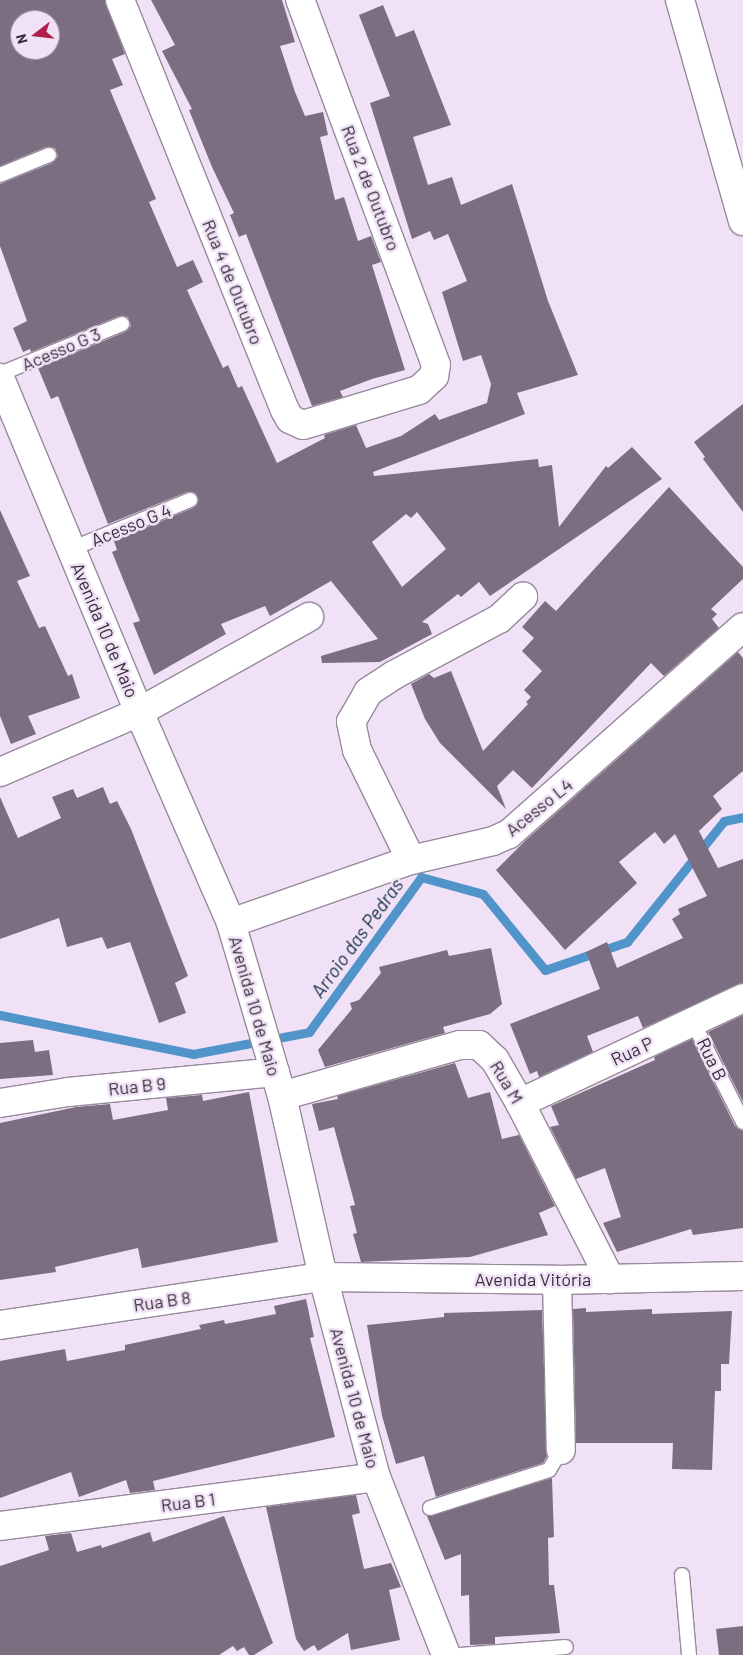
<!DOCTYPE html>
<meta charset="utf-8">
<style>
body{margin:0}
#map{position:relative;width:743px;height:1655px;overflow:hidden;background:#f0e1f6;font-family:Barlow,sans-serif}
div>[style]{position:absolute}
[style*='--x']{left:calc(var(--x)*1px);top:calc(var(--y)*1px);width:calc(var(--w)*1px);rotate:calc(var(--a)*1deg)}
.stream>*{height:9px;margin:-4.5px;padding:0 4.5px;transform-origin:4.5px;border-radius:4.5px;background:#5094c9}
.building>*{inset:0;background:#7c6e81}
.roads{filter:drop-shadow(1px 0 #97899c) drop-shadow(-1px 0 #97899c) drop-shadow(0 1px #97899c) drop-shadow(0 -1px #97899c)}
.lane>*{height:14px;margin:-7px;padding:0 7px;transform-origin:7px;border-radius:7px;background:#fff}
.street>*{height:28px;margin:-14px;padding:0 14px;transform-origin:14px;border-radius:14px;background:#fff}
.secondary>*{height:28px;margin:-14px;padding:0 14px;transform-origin:14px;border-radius:14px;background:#fff}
span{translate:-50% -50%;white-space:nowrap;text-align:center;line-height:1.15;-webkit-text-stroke:5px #f0e1f6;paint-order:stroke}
.street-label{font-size:18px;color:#352f37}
.water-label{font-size:19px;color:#102d44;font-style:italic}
.north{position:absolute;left:10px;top:10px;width:50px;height:50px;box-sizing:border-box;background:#f0e1f6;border:1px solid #a59aaa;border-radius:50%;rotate:254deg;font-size:14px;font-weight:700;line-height:20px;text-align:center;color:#352f37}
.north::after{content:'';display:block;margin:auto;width:18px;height:22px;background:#b01e4c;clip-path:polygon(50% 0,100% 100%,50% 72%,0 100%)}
</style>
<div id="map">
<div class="stream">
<div style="--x:0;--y:1015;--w:197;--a:11.4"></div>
<div style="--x:193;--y:1054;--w:118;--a:-10.7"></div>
<div style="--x:309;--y:1032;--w:191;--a:-54.1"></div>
<div style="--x:421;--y:877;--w:64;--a:15.3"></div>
<div style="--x:483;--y:894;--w:98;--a:50.8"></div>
<div style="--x:545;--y:970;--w:87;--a:-18.9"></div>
<div style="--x:627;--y:942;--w:155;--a:-51.3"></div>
<div style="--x:724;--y:821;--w:19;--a:-12"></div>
</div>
<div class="building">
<div style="clip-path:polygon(evenodd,0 0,105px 0,125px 54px,112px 59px,123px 85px,110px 90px,156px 199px,149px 202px,177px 267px,193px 260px,203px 282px,187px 290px,223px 368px,228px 365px,238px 388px,242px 386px,277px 463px,325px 438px,324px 435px,356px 425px,366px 448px,401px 436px,435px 414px,439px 420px,487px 403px,491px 384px,481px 355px,463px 361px,442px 292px,467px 281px,448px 234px,434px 240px,430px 231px,412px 239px,370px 103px,390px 96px,359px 15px,383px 5px,396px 37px,414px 30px,451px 125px,413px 137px,428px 185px,452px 177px,461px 205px,512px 184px,548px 301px,578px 375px,517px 393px,525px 414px,373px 472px,374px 476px,538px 459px,539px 467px,552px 465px,559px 527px,606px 466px,608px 468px,632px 447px,662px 479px,490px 596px,479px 582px,461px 597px,458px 594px,422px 622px,428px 624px,432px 634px,380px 662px,322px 663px,321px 656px,378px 639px,331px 581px,270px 616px,265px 606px,221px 624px,226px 634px,154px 675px,133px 623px,140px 621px,112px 552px,117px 550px,114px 541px,193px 508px,198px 497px,195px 493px,187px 492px,108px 524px,58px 396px,51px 399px,38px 368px,125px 332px,131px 326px,128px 317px,119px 316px,31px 352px,30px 349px,23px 352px,13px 328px,27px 321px,0 246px,0 184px,52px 163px,58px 156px,55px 148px,46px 147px,0 166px,0 0,20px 20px,50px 20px,50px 50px,20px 50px,20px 20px,0 0,417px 512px,446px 549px,402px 587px,372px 542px,406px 514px,411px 518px,417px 512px)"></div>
<div style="clip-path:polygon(151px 0,282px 0,295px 42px,280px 46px,295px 92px,305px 116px,323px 112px,328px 135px,320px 137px,335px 200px,344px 197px,358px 241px,371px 236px,381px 262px,372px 265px,405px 370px,372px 379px,340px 391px,343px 397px,312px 406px,246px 234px,239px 237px,230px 215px,234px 213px,212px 167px,189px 110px,192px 109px,162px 51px,175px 45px)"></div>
<div style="clip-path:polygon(743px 404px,743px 512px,703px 459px,705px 457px,694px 442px)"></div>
<div style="clip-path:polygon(669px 487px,743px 567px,743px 579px,711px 609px,717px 614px,712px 619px,719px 628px,664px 676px,651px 663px,532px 788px,513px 770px,497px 786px,506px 809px,440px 743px,425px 719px,411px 684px,429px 674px,434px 678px,451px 671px,483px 751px,528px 704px,526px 702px,531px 697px,524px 690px,542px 671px,522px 651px,534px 638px,522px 627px,545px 601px,556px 611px)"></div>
<div style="clip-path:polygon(0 510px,30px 576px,17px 581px,39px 628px,45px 626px,68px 676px,72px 674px,80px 698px,28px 716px,36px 734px,11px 744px,0 716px)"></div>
<div style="clip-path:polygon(738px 652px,743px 658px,743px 771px,713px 796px,722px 809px,699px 831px,718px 868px,743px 859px,743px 983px,643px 1028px,638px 1016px,587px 1036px,593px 1052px,539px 1077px,537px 1071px,530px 1074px,510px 1024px,600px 989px,586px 952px,607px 942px,617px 968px,683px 938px,672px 919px,680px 914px,678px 909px,707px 896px,675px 834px,664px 844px,655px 832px,619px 862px,637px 883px,565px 950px,496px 870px,526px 840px)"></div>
<div style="clip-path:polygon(103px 787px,110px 804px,117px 801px,131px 829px,188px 976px,175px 983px,186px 1013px,159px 1023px,130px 942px,107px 949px,102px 937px,67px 947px,59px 918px,0 939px,0 797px,18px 838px,61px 818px,52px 797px,73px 789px,77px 798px)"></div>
<div style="clip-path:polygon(491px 948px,502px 1004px,490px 1014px,443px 1027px,445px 1033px,325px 1067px,318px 1050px,352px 1009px,350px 1003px,359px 1000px,381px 973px,379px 967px,447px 950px,449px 956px)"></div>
<div style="clip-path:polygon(743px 1015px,743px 1102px,708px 1032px)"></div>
<div style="clip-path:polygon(692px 1039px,735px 1126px,743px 1131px,743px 1228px,693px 1235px,691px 1229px,617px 1252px,603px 1223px,621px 1217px,605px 1168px,576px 1179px,550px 1127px,559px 1125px,551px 1106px,655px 1060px,654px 1057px)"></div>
<div style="clip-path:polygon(33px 1040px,35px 1052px,49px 1050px,53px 1075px,0 1079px,0 1043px)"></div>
<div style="clip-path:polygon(455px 1063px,468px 1098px,490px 1092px,502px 1139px,519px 1135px,555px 1206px,539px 1213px,548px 1235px,470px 1257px,361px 1262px,353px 1234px,357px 1233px,350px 1206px,355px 1205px,334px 1127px,319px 1131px,312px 1104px,338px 1099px,337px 1096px)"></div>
<div style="clip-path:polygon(249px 1092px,278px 1242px,142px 1268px,138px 1248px,55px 1267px,56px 1272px,0 1280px,0 1123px,76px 1107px,110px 1104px,113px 1120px,168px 1110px,166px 1098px,202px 1095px,203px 1101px)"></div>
<div style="clip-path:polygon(306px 1299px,314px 1337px,310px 1338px,335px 1437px,153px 1481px,155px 1490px,130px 1493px,126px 1480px,79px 1497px,71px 1472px,0 1498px,0 1361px,65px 1349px,67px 1361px,125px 1350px,125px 1345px,201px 1329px,199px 1325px,224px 1320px,225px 1324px,276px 1314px,274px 1306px)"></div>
<div style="clip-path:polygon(586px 1308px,586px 1312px,652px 1309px,652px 1314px,732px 1311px,729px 1364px,721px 1364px,721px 1391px,715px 1391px,712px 1470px,672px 1469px,673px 1443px,576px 1443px,573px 1309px)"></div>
<div style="clip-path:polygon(542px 1310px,547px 1456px,543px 1463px,436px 1497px,424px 1456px,396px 1464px,382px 1416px,367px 1325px,444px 1317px,444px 1313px)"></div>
<div style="clip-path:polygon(552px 1478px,554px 1537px,548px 1538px,549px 1585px,554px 1585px,560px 1633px,495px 1637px,495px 1644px,470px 1645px,469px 1595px,461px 1596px,461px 1554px,445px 1560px,427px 1516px)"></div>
<div style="clip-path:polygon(356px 1495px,360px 1513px,352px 1515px,364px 1569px,391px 1563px,401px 1587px,389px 1590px,400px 1640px,351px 1650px,348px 1633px,318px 1651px,314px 1645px,304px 1651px,296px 1639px,266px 1507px)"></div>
<div style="clip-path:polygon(224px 1516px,273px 1643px,254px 1655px,249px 1655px,244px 1647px,237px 1651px,233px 1646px,219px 1655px,0 1655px,0 1566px,49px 1550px,45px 1536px,71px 1533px,77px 1552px,101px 1545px,102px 1548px,150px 1532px,153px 1542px)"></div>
<div style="clip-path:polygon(743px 1626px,743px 1655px,719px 1655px,716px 1629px)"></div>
</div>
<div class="roads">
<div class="lane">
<div style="--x:0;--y:175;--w:53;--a:-22.2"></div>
<div style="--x:0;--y:374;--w:132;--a:-22.3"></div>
<div style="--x:71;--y:549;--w:129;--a:-22.4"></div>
<div style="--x:693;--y:1022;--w:112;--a:63.4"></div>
<div style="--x:430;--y:1508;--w:125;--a:-17.7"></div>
<div style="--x:549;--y:1470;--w:23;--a:-59"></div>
<div style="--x:682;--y:1575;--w:80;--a:85"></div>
<div style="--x:460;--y:1655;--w:106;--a:-4.3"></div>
</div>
<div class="street">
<div style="--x:120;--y:0;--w:442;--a:68.1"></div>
<div style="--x:285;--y:410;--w:10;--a:61"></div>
<div style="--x:290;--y:419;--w:14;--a:25"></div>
<div style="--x:303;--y:425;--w:121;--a:-16.8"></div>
<div style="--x:419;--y:390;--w:21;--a:-43"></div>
<div style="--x:434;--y:376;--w:11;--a:-80"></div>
<div style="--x:436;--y:365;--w:390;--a:-110.4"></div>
<div style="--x:680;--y:0;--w:230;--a:74.1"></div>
<div style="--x:139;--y:712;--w:195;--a:-29.2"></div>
<div style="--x:411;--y:860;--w:123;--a:-116.1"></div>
<div style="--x:357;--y:750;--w:29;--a:-102"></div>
<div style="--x:351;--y:722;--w:34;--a:-60"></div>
<div style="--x:368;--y:692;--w:31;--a:-33"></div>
<div style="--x:394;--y:675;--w:119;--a:-28.1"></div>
<div style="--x:499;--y:619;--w:33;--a:-43"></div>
<div style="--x:231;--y:923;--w:191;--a:-19.3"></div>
<div style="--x:411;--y:860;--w:84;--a:-13"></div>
<div style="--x:493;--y:841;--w:17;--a:-24"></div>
<div style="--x:509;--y:834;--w:312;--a:-41.5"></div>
<div style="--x:282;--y:1096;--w:185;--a:-16"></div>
<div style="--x:460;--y:1045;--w:19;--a:0"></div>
<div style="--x:479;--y:1045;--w:22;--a:43"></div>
<div style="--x:495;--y:1060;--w:50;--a:59.8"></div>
<div style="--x:520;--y:1103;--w:198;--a:62.9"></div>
<div style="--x:0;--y:1103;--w:69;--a:-9.2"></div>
<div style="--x:68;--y:1092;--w:208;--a:-5.5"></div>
<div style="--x:520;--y:1103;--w:246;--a:-25.2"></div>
<div style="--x:557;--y:1280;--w:170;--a:88.7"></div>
<div style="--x:0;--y:1325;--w:327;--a:-8.5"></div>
<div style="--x:323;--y:1277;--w:207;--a:75.2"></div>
<div style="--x:376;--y:1477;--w:191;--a:68.5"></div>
<div style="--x:0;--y:1526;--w:379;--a:-7.4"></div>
</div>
<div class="secondary">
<div style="--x:0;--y:378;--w:362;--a:67.4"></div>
<div style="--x:139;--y:712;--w:230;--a:66.4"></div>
<div style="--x:231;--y:923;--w:180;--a:73.6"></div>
<div style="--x:282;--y:1096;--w:186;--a:77.2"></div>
<div style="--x:323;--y:1277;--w:234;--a:0.7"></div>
<div style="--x:557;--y:1280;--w:186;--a:-1.2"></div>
<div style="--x:0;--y:772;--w:151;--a:-23.3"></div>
</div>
</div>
<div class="street-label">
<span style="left:371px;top:188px;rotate:69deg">Rua 2 de Outubro</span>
<span style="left:233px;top:282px;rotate:68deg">Rua 4 de Outubro</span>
<span style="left:61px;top:349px;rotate:-23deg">Acesso G 3</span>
<span style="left:131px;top:525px;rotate:-22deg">Acesso G 4</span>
<span style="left:105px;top:630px;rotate:67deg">Avenida 10 de Maio</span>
<span style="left:539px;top:807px;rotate:-39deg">Acesso L4</span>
<span style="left:255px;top:1006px;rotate:74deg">Avenida 10 de Maio</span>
<span style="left:632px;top:1051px;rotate:-25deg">Rua P</span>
<span style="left:712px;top:1059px;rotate:64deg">Rua B</span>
<span style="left:507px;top:1082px;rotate:59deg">Rua M</span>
<span style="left:137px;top:1086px;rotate:-6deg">Rua B 9</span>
<span style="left:533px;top:1279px">Avenida Vitória</span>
<span style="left:162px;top:1301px;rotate:-8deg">Rua B 8</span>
<span style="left:355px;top:1398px;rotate:75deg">Avenida 10 de Maio</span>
<span style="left:188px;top:1502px;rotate:-7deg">Rua B 1</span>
</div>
<div class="water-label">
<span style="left:357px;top:938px;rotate:-54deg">Arroio das Pedras</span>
</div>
<div class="north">N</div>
</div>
